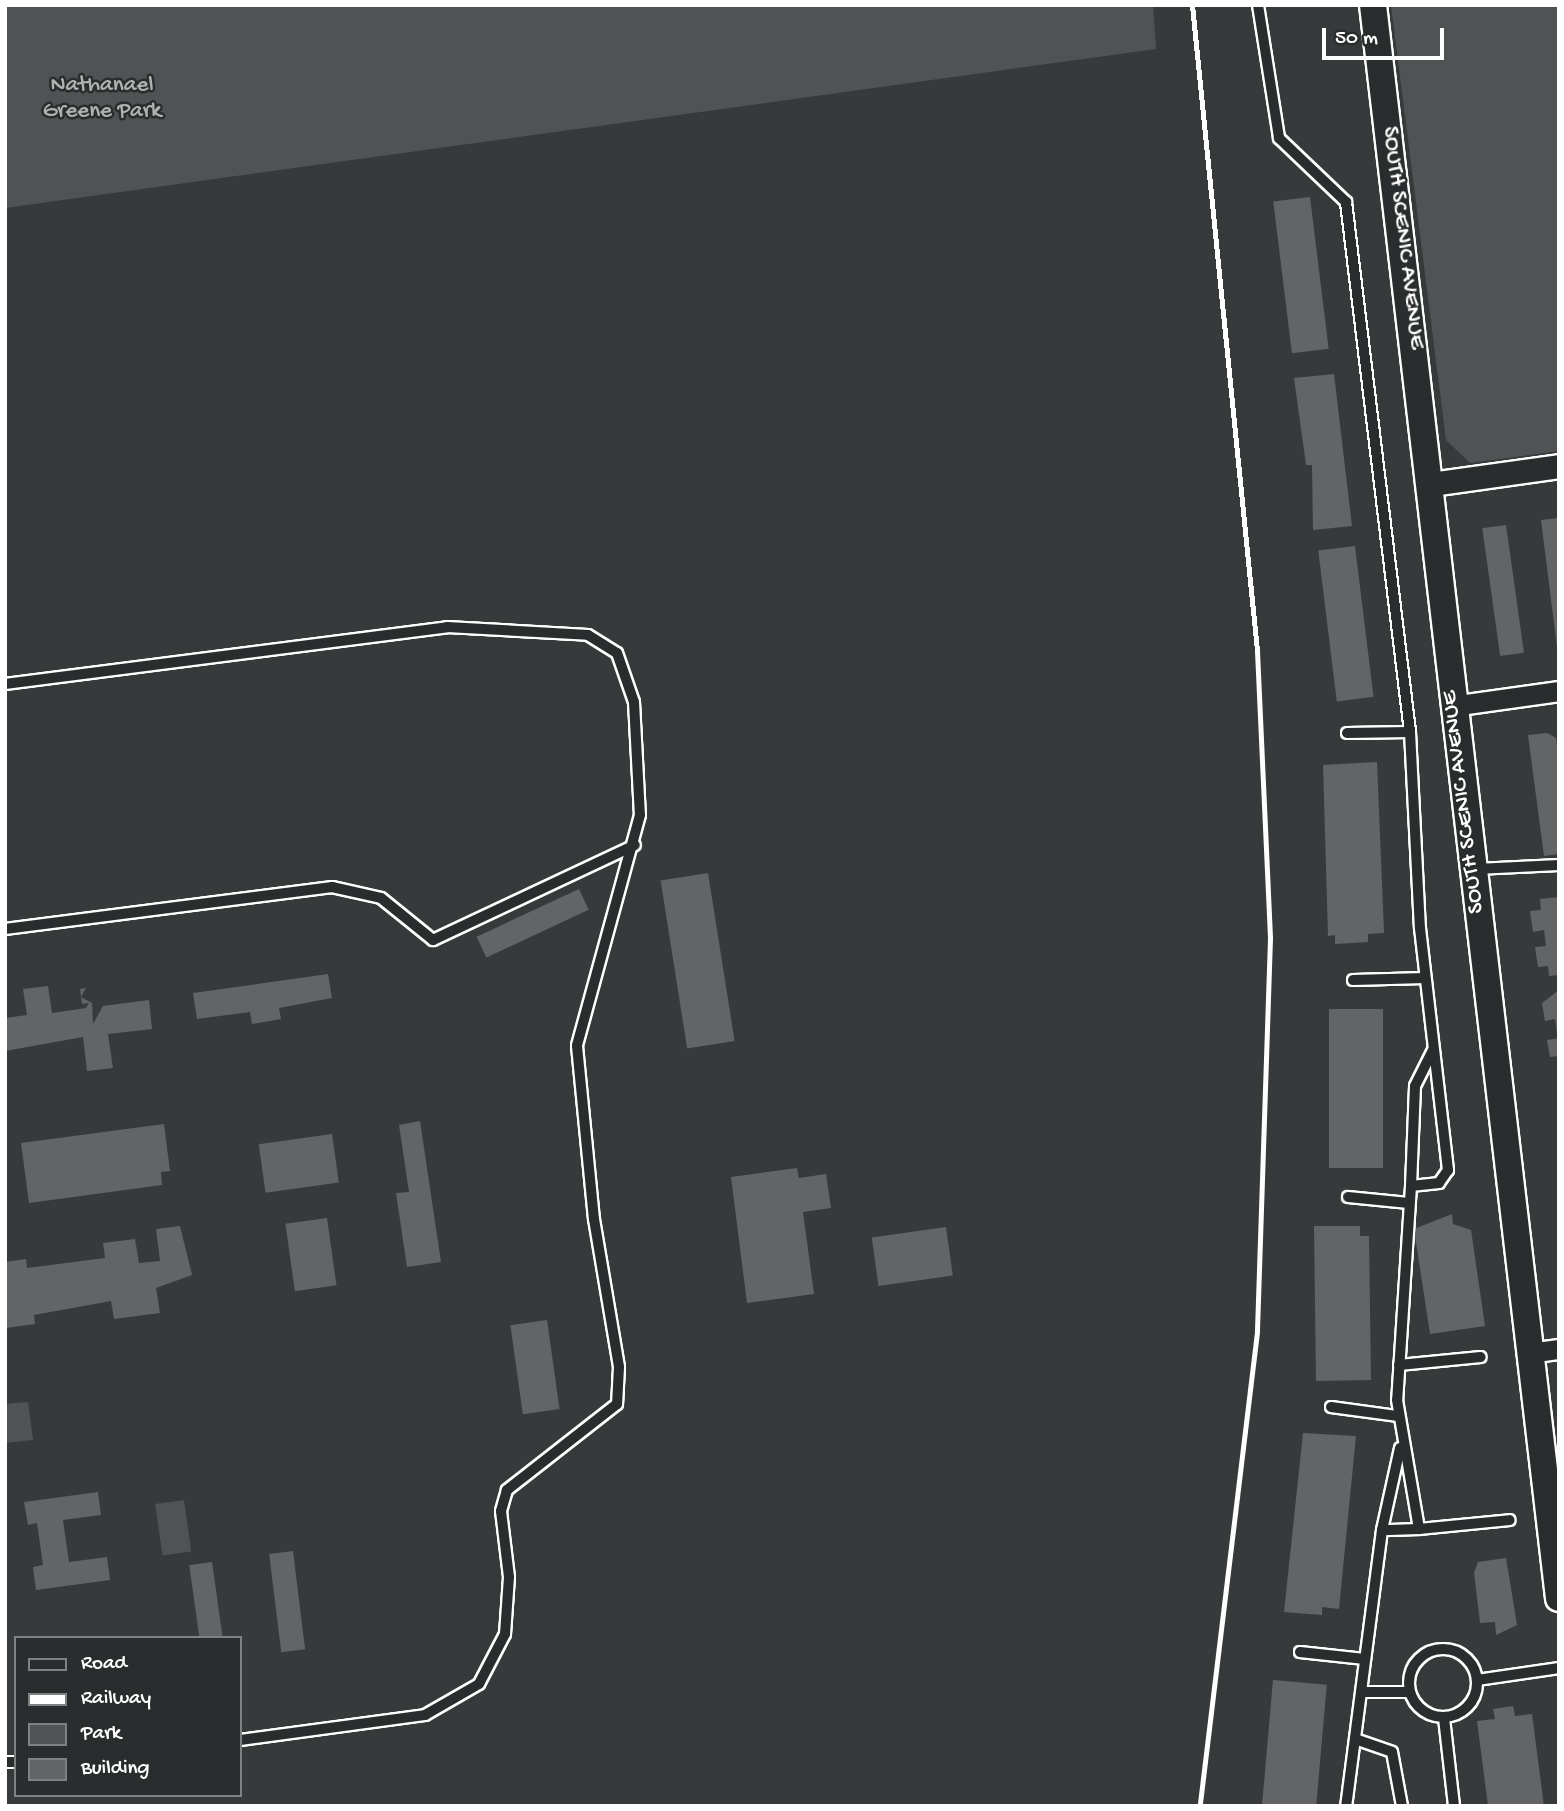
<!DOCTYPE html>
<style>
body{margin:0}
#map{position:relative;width:1564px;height:1811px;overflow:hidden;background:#373a3b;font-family:"Gochi Hand",sans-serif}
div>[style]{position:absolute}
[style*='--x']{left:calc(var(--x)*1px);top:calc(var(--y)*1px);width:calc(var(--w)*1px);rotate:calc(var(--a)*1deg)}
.green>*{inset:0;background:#505354;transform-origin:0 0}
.building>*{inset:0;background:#636465;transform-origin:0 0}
.roads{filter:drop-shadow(2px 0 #fff) drop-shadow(-2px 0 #fff) drop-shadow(0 2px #fff) drop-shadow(0 -2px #fff)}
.service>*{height:10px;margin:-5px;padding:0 5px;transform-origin:5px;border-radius:5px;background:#2a2d2e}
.service>.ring{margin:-5px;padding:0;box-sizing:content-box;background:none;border:10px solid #2a2d2e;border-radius:50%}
.minor>*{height:19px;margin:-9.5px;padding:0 9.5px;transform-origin:9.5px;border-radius:9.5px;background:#2a2d2e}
.tertiary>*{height:23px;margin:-11.5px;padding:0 11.5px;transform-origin:11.5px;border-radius:11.5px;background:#2a2d2e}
.secondary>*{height:26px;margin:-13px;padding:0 13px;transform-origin:13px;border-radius:13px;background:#2a2d2e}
.rail>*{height:5px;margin:-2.5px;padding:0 2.5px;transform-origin:2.5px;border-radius:2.5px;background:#fff}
span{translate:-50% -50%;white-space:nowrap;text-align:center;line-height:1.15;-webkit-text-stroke:5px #2a2d2e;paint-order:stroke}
.park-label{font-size:23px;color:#b0b2b2}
.street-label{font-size:23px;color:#fff}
.frame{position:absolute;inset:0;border:7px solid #fff;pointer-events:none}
.legend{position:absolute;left:14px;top:1636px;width:228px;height:161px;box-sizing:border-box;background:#2a2d2e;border:2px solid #7f8182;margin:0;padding:9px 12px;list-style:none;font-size:21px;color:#fff}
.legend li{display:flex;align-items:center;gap:14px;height:35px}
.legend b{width:35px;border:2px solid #7f8182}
.scale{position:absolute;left:1322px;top:28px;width:122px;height:32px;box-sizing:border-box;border:4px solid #fff;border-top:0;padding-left:9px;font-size:21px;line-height:24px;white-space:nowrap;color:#fff;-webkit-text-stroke:5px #2a2d2e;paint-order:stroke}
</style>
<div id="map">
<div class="green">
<div style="clip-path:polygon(5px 5px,1153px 5px,1156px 49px,5px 208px)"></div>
<div style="clip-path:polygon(1391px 5px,1559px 5px,1559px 451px,1470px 463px,1446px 440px)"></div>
<div style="clip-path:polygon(28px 1402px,33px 1440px,5px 1443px,5px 1404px)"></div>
<div style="left:184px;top:1500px;width:52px;height:29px;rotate:82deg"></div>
</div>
<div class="building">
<div style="left:1310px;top:197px;width:153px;height:37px;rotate:83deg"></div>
<div style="clip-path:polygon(1334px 374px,1352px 526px,1313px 530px,1312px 465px,1306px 465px,1294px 378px)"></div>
<div style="clip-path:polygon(1559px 518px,1559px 647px,1557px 647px,1541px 520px)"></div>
<div style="left:1506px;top:525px;width:129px;height:24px;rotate:82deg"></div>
<div style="left:1355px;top:546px;width:152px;height:37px;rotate:83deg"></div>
<div style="clip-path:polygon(1547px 733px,1556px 738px,1559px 759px,1559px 854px,1544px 856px,1528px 735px)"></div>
<div style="clip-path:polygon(1377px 762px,1384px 933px,1368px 934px,1368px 942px,1335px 944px,1335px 935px,1328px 936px,1323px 765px)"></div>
<div style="left:708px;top:873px;width:170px;height:48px;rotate:81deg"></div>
<div style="left:579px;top:889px;width:23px;height:113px;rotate:65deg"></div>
<div style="clip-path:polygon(1559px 897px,1559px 975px,1549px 976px,1548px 966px,1538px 967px,1535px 947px,1546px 946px,1544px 930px,1533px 932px,1530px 911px,1541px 910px,1540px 899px)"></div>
<div style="clip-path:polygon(328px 974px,332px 998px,279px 1008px,281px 1019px,252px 1024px,250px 1012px,197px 1019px,193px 993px)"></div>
<div style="clip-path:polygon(48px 986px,52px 1013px,86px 1008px,89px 1003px,82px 1004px,80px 989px,86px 988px,81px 997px,92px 1003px,93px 1024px,103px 1006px,149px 1000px,152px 1029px,108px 1034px,113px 1068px,87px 1071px,83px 1037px,5px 1051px,5px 1018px,27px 1015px,23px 989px)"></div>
<div style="clip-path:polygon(1559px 990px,1559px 1034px,1557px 1034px,1555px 1019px,1545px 1021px,1542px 1003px)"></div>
<div style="left:1383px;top:1009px;width:159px;height:54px;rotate:90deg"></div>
<div style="clip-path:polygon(1559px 1038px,1559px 1056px,1550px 1057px,1547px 1040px)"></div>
<div style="clip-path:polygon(420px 1121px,441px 1262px,407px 1267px,396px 1193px,409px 1192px,399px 1125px)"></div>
<div style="clip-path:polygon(164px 1124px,170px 1171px,161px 1172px,162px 1185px,29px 1203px,21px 1143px)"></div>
<div style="left:332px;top:1134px;width:49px;height:74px;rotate:82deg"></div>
<div style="clip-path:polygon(797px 1168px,799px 1178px,826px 1174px,831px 1208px,803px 1212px,814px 1294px,747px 1303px,731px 1177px)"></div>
<div style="clip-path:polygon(1452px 1214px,1453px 1224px,1471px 1230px,1485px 1326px,1430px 1334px,1414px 1229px)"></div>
<div style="left:327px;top:1218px;width:68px;height:42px;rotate:82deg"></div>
<div style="clip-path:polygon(180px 1226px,192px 1275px,156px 1288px,160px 1313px,114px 1319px,111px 1301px,34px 1315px,35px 1324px,6px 1328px,5px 1262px,26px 1259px,27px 1268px,105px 1258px,103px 1243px,135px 1239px,139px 1263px,160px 1261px,156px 1229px)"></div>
<div style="clip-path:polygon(1314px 1226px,1360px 1226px,1360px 1236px,1369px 1236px,1371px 1380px,1316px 1381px)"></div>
<div style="left:946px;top:1227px;width:49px;height:75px;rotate:82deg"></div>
<div style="left:547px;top:1320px;width:90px;height:37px;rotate:82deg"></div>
<div style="clip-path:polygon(1303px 1433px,1356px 1436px,1339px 1609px,1322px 1607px,1322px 1615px,1284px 1612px)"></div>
<div style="clip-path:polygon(98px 1492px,101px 1515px,63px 1520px,69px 1562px,107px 1557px,110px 1580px,36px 1590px,33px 1567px,43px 1565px,37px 1523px,28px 1525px,24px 1502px)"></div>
<div style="left:293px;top:1551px;width:99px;height:24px;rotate:83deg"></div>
<div style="clip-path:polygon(1506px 1558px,1517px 1625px,1496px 1635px,1495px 1622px,1480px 1623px,1474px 1573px,1478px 1562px)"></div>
<div style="left:212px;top:1562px;width:77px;height:23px;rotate:82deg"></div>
<div style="left:1273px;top:1680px;width:54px;height:127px;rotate:5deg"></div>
<div style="clip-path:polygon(1513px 1706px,1515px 1716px,1532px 1714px,1544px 1806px,1488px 1806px,1477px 1721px,1495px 1719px,1493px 1709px)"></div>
</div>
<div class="roads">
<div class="service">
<div style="--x:1258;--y:5;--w:135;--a:81"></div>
<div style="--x:1279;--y:138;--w:93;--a:43.7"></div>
<div style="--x:1346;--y:202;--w:534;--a:83.11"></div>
<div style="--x:1410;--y:732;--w:196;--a:87.1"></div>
<div style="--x:1420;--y:928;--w:244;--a:83.4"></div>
<div style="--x:1448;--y:1170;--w:16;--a:125"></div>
<div style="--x:1439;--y:1183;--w:28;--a:174"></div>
<div style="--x:1411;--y:1186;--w:214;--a:93.7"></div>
<div style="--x:1397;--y:1400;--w:131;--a:80.3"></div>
<div style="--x:1419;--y:1529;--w:37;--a:178"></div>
<div style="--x:1382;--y:1530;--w:278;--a:97.4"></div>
<div style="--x:5;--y:684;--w:446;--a:-7.3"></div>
<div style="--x:447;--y:627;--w:141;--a:3.2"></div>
<div style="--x:588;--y:635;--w:34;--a:32"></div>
<div style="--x:617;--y:653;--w:52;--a:70.9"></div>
<div style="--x:634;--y:702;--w:113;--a:87"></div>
<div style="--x:640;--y:815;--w:239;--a:105.3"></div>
<div style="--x:577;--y:1046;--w:174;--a:84.4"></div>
<div style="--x:594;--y:1219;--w:150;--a:80.4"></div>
<div style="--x:619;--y:1367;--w:37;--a:93"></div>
<div style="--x:617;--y:1404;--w:140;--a:142"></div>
<div style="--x:507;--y:1490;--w:22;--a:106"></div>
<div style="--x:501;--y:1511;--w:66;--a:83.1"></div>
<div style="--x:509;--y:1577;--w:57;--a:94"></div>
<div style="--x:505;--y:1634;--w:56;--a:117.5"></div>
<div style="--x:479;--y:1684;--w:62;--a:150.1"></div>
<div style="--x:425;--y:1715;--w:187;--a:172.3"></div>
<div style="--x:1347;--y:733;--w:63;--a:-0.9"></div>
<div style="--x:1476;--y:869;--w:83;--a:-2.8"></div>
<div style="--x:5;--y:929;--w:330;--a:-7.3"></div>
<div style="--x:332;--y:887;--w:50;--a:12.7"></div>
<div style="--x:381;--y:898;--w:67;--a:38.9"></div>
<div style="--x:433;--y:940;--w:223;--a:-25.2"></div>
<div style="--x:1353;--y:980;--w:72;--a:-1.6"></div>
<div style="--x:1411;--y:1186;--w:100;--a:-87.7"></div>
<div style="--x:1415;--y:1086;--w:40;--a:-63.4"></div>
<div style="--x:1348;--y:1197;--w:61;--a:5.6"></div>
<div style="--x:1399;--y:1365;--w:82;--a:-5.6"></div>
<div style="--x:1331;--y:1407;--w:68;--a:7.7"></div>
<div style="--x:1419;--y:1529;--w:91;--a:-5.6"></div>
<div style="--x:1382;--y:1530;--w:84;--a:-77.6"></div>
<div class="ring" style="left:1409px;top:1649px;width:58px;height:58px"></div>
<div style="--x:1300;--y:1652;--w:65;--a:6.1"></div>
<div style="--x:1477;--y:1680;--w:83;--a:-8.3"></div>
<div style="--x:1361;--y:1692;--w:48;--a:0"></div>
<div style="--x:1444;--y:1718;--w:89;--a:83.5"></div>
<div style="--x:1355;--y:1739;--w:39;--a:19"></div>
<div style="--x:1392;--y:1752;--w:55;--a:79.5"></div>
<div style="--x:5;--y:1762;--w:11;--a:0"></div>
</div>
<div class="minor">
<div style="--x:1452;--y:706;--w:108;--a:-8"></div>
<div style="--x:1529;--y:1353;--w:30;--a:-8"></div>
</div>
<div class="tertiary">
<div style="--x:1431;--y:484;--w:129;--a:-8"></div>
</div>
<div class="secondary">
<div style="--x:1373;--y:5;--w:1604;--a:83.34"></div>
</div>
</div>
<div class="rail">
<div style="--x:1192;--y:5;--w:649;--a:84.25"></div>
<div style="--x:1257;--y:651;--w:287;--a:87.4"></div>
<div style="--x:1270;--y:938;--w:394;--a:91.9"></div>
<div style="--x:1257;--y:1332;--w:477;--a:96.9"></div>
</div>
<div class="park-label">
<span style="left:102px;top:99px">Nathanael<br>Greene Park</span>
</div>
<div class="street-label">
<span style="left:1402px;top:238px;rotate:83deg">SOUTH SCENIC AVENUE</span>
<span style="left:1464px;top:802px;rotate:-97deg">SOUTH SCENIC AVENUE</span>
</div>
<div class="frame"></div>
<ul class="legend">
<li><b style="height:9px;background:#2a2d2e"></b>Road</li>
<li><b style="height:9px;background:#fff"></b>Railway</li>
<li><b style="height:19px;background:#505354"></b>Park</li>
<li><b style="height:19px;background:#636465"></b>Building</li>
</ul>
<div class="scale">50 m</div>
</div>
